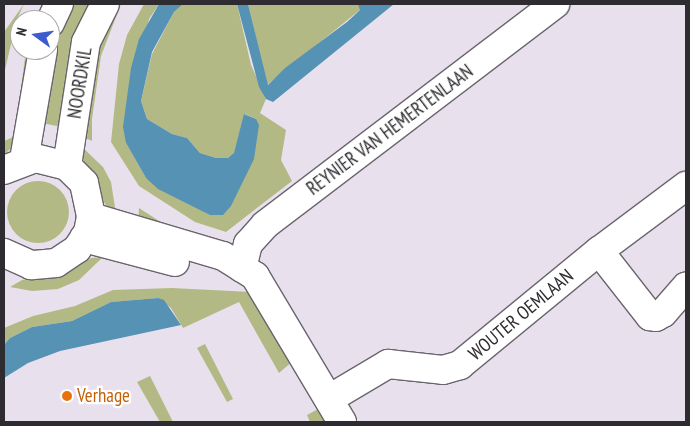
<!DOCTYPE html>
<style>
body{margin:0}
#map{position:relative;width:690px;height:426px;overflow:hidden;background:#e8e1ed;font-family:"PT Sans Narrow",sans-serif}
div>[style]{position:absolute}
[style*='--x']{left:calc(var(--x)*1px);top:calc(var(--y)*1px);width:calc(var(--w)*1px);rotate:calc(var(--a)*1deg)}
.green>*{inset:0;background:#b3b984}
.round{border-radius:50%}
.water>*{inset:0;background:#5592b4}
.roads{filter:drop-shadow(1px 0 #6a646e) drop-shadow(-1px 0 #6a646e) drop-shadow(0 1px #6a646e) drop-shadow(0 -1px #6a646e)}
.minor>*{height:28px;margin:-14px;padding:0 14px;transform-origin:14px;border-radius:14px;background:#fff}
.dots>*{width:14px;height:14px;translate:-50% -50%;box-sizing:border-box;border:2px solid #fff;border-radius:50%}
span{translate:-50% -50%;white-space:nowrap;text-align:center;line-height:1.15;-webkit-text-stroke:4.5px #fff;paint-order:stroke}
.street-label{font-size:19px;color:#2e2c30}
.food-label{font-size:19px;color:#c56008}
.left{translate:0 -50%;text-align:left}
.frame{position:absolute;inset:0;border:5px solid #2e2c30;pointer-events:none}
.north{position:absolute;left:10px;top:10px;width:50px;height:50px;box-sizing:border-box;background:#fff;border:1px solid #ababac;border-radius:50%;rotate:284deg;font-size:14px;font-weight:700;line-height:20px;text-align:center;color:#2e2c30}
.north::after{content:'';display:block;margin:auto;width:18px;height:22px;background:#3c5bcc;clip-path:polygon(50% 0,100% 100%,50% 72%,0 100%)}
</style>
<div id="map">
<div class="green">
<div style="clip-path:polygon(24px 4px,17px 19px,4px 74px,4px 32px)"></div>
<div style="clip-path:polygon(69px 4px,95px 4px,62px 127px,36px 122px,51px 43px)"></div>
<div style="clip-path:polygon(116px 4px,121px 4px,101px 56px,92px 119px,92px 141px,79px 135px,89px 68px)"></div>
<div style="clip-path:polygon(144px 4px,159px 4px,149px 19px,126px 143px,146px 178px,210px 215px,256px 119px,245px 114px,234px 154px,228px 158px,216px 158px,200px 153px,187px 138px,172px 134px,147px 119px,141px 101px,152px 54px,174px 12px,183px 4px,237px 4px,251px 65px,266px 99px,260px 113px,286px 130px,281px 160px,292px 181px,226px 232px,195px 222px,139px 186px,111px 142px,119px 64px,127px 35px)"></div>
<div style="clip-path:polygon(248px 4px,358px 4px,361px 9px,267px 85px)"></div>
<div style="clip-path:polygon(26px 50px,36px 50px,24px 125px,16px 127px)"></div>
<div style="clip-path:polygon(18px 135px,14px 145px,4px 155px,4px 141px)"></div>
<div style="clip-path:polygon(81px 146px,103px 167px,111px 182px,116px 214px,105px 204px,85px 166px)"></div>
<div class="round" style="left:7px;top:181px;width:62px;height:62px"></div>
<div style="clip-path:polygon(139px 208px,184px 237px,138px 225px)"></div>
<div style="clip-path:polygon(103px 257px,79px 280px,58px 289px,32px 291px,10px 287px,22px 280px,56px 276px,91px 258px)"></div>
<div style="clip-path:polygon(172px 288px,251px 292px,293px 361px,279px 373px,239px 302px,183px 328px,171px 308px,158px 298px,111px 302px,72px 321px,32px 327px,10px 338px,4px 345px,4px 328px,33px 316px,75px 306px,113px 290px)"></div>
<div style="clip-path:polygon(205px 344px,233px 399px,227px 402px,197px 348px)"></div>
<div style="clip-path:polygon(150px 376px,173px 422px,160px 422px,137px 382px)"></div>
<div style="clip-path:polygon(318px 409px,327px 422px,310px 422px,307px 415px)"></div>
</div>
<div class="water">
<div style="clip-path:polygon(159px 4px,183px 4px,174px 12px,152px 52px,141px 101px,147px 119px,172px 134px,187px 138px,200px 153px,216px 158px,228px 158px,234px 153px,244px 114px,256px 119px,259px 125px,254px 159px,231px 206px,223px 215px,210px 215px,158px 189px,146px 178px,126px 143px,123px 127px,131px 68px,139px 39px)"></div>
<div style="clip-path:polygon(237px 4px,248px 4px,268px 85px,285px 68px,347px 22px,360px 10px,358px 4px,394px 4px,273px 102px,266px 99px,259px 87px)"></div>
<div style="clip-path:polygon(158px 298px,164px 300px,181px 325px,60px 351px,28px 363px,4px 378px,4px 345px,10px 338px,32px 327px,72px 321px,111px 302px)"></div>
</div>
<div class="roads">
<div class="minor">
<div style="--x:50;--y:23;--w:21;--a:-65"></div>
<div style="--x:24;--y:160;--w:112;--a:-80.2"></div>
<div style="--x:67;--y:166;--w:125;--a:-81.3"></div>
<div style="--x:86;--y:42;--w:42;--a:-63.4"></div>
<div style="--x:4;--y:170;--w:33;--a:-21"></div>
<div style="--x:35;--y:158;--w:33;--a:14"></div>
<div style="--x:67;--y:166;--w:24;--a:45"></div>
<div style="--x:84;--y:183;--w:35;--a:78"></div>
<div style="--x:91;--y:217;--w:15;--a:101"></div>
<div style="--x:88;--y:232;--w:20;--a:123"></div>
<div style="--x:77;--y:249;--w:25;--a:146"></div>
<div style="--x:56;--y:263;--w:25;--a:175"></div>
<div style="--x:31;--y:265;--w:30;--a:-156"></div>
<div style="--x:91;--y:217;--w:138;--a:16.5"></div>
<div style="--x:223;--y:256;--w:38;--a:32"></div>
<div style="--x:255;--y:276;--w:170;--a:59.2"></div>
<div style="--x:84;--y:238;--w:94;--a:14.8"></div>
<div style="--x:599;--y:251;--w:83;--a:51.9"></div>
<div style="--x:650;--y:316;--w:6;--a:9"></div>
<div style="--x:656;--y:317;--w:8;--a:-30"></div>
<div style="--x:663;--y:313;--w:35;--a:-49"></div>
<div style="--x:242;--y:268;--w:25;--a:-76"></div>
<div style="--x:248;--y:244;--w:25;--a:-48"></div>
<div style="--x:265;--y:225;--w:365;--a:-37.3"></div>
<div style="--x:329;--y:399;--w:69;--a:-30.7"></div>
<div style="--x:388;--y:364;--w:55;--a:6.2"></div>
<div style="--x:443;--y:370;--w:18;--a:-16"></div>
<div style="--x:460;--y:365;--w:180;--a:-39.4"></div>
<div style="--x:599;--y:251;--w:109;--a:-36.8"></div>
</div>
</div>
<div class="dots">
<div style="left:67px;top:396px;background:#e8710a"></div>
</div>
<div class="street-label">
<span style="left:80px;top:83px;rotate:-81deg">NOORDKIL</span>
<span style="left:390px;top:130px;rotate:-37deg">REYNIER VAN HEMERTENLAAN</span>
<span style="left:521px;top:315px;rotate:-40deg">WOUTER OEMLAAN</span>
</div>
<div class="food-label">
<span class="left" style="left:77px;top:396px">Verhage</span>
</div>
<div class="frame"></div>
<div class="north">N</div>
</div>
